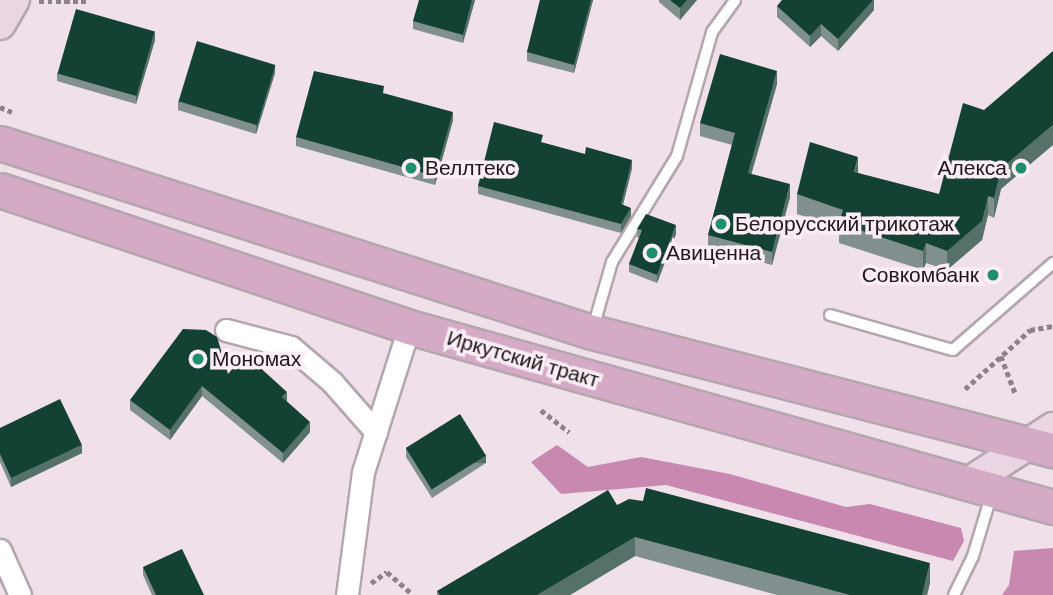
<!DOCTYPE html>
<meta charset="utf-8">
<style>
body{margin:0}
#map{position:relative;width:1053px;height:595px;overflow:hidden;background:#efe0e9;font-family:Arial,sans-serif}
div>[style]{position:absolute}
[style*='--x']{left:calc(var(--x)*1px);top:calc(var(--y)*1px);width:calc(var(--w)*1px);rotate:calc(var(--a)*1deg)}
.forest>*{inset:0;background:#c888b0}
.path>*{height:4.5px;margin-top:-2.25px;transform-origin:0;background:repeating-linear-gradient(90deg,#8c8288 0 5px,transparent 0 8.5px)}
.roads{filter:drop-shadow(2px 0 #b4a6ae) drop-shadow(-2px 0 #b4a6ae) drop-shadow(0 2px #b4a6ae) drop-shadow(0 -2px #b4a6ae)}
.lane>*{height:10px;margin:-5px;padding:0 5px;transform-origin:5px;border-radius:5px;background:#fff}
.street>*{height:21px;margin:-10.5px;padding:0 10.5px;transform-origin:10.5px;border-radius:10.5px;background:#fff}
.secondary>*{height:30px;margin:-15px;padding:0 15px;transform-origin:15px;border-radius:15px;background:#ead5e2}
.primary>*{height:33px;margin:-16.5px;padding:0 16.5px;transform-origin:16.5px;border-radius:16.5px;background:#d4aac5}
.wall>*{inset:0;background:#81908e}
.shaded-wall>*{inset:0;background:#55716a;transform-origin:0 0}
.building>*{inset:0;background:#134133;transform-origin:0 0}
.dots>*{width:19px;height:19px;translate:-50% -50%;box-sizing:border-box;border:4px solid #fcedf6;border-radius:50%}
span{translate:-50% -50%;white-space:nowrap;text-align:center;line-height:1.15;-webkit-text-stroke:7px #fcedf6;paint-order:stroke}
.poi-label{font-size:21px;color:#1c171a}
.left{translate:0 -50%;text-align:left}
.right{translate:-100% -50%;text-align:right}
.street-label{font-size:21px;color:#1c171a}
</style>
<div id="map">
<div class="forest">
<div style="clip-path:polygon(557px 445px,588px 467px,641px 457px,730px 474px,846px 507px,870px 504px,961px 528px,964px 541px,953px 561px,666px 485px,561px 494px,531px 462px)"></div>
<div style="clip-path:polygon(1053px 548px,1053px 595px,1002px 595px,1009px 585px,1014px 551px)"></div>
</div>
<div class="path">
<div style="--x:39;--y:2;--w:51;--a:0"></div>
<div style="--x:0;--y:107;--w:13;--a:23"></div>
<div style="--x:1001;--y:356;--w:42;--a:69"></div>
<div style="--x:965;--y:389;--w:88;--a:-42.2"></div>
<div style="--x:1030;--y:330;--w:23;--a:-10"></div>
<div style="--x:541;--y:410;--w:36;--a:38"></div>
<div style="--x:371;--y:583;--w:19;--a:-35"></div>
<div style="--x:387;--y:572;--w:33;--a:41"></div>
</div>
<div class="roads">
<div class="lane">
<div style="--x:830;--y:315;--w:128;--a:15.9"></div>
<div style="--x:953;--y:350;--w:133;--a:-41"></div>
<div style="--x:593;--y:328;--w:69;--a:-73.9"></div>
<div style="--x:612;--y:262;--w:124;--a:-58.5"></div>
<div style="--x:677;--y:156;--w:129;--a:-74.2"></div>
<div style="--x:712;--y:32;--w:39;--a:-54"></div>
<div style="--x:954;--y:595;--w:43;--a:-64"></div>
<div style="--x:973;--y:556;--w:66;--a:-73.2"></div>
</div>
<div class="street">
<div style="--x:226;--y:330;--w:67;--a:14.7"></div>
<div style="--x:291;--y:347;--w:54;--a:40.5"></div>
<div style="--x:332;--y:382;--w:67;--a:48.7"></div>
<div style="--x:0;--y:550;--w:49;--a:66"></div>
<div style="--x:347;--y:595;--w:124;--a:-82.6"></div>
<div style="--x:363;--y:472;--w:152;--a:-72.4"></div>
</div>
<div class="secondary">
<div style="--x:0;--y:24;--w:28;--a:-60"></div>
<div style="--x:967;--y:484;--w:103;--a:-33.1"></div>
</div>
<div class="primary">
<div style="--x:0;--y:143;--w:621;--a:17.71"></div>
<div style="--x:592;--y:332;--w:476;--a:14.4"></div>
<div style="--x:0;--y:190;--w:431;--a:18.5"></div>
<div style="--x:409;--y:327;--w:669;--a:15.62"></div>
</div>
</div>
<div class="wall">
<div style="clip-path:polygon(475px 0,463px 43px,413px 29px,413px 21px)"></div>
<div style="clip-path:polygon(540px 0,593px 0,574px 73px,527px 61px,527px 52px)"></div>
<div style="clip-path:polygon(659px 0,697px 0,680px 20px,659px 2px)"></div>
<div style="clip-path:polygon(874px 0,874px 10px,838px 51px,821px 36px,810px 47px,777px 17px,777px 6px)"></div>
<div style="clip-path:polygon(155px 40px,136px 104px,57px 81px,57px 73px)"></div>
<div style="clip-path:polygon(275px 73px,256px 134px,178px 110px,178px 101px)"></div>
<div style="clip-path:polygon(777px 84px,751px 174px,790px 197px,772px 265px,708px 248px,708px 235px,732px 145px,700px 136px,700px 123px)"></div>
<div style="clip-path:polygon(384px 94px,453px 120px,435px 185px,296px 146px,296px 137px)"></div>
<div style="clip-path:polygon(984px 110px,1001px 189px,994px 218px,988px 215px,982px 240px,947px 270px,926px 263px,923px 270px,839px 243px,839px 228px,797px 214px,797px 194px,858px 173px,939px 194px)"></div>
<div style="clip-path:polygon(543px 143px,632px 168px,623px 205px,631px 216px,621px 233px,478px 194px,478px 186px)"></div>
<div style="clip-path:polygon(637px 229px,676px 234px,657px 283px,629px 272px,629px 264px,639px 238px,637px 237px)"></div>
<div style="clip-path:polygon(228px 374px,287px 402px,310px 432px,283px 463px,202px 396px,170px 440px,130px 410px,130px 400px)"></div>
<div style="clip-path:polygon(0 428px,82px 453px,11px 487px,0 462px)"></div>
<div style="clip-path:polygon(406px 449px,486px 463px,432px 498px,406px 457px)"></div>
<div style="clip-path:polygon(617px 505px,930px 583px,927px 595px,777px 595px,635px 556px,570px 595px,437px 595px,437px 591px)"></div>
<div style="clip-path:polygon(143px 567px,204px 595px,152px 595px,143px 575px)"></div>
</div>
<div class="shaded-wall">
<div style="clip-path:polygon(472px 0,475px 0,463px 43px,463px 35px)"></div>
<div style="clip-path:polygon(591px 0,593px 0,574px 73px,574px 65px)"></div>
<div style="clip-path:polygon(687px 0,697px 0,680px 20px,680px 8px)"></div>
<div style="clip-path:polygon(868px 0,874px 0,874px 10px,838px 51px,838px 39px)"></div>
<div style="clip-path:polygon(821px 24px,821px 36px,810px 47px,810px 36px)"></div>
<div style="clip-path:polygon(155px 31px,155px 40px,136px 104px,136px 96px)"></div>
<div style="clip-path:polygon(275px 65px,275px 73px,256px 134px,256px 126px)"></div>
<div style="clip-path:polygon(777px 71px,777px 84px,748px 186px,748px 173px)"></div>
<div style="clip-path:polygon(453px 112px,453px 120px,435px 185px,435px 176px)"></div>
<div style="clip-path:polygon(1053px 125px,1053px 145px,1001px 189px,994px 218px,994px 198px,1001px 169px)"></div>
<div style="clip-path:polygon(858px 157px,858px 176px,854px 172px)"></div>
<div style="clip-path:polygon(632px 160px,632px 168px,621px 212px,621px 204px)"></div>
<div style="clip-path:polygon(790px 184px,790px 197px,772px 265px,772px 252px)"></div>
<div style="clip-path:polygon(988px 196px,988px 215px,982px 240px,947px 270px,947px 251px)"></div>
<div style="clip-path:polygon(631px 208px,631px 216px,621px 233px,621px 224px)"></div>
<div style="clip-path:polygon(676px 225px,676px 234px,657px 283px,657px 275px)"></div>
<div style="clip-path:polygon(926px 243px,926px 263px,923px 270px,923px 251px)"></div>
<div style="clip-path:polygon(202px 386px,202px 396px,170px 440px,170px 430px)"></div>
<div style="clip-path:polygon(287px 392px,287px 402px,282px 397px)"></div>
<div style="clip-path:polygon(310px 422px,310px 432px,283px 463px,283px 453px)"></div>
<div style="clip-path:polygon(82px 445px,82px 453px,11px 487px,11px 478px)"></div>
<div style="left:486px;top:455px;width:8px;height:64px;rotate:90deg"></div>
<div style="clip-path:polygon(635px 537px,635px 556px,570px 595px,537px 595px)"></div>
<div style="clip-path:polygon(930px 563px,930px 583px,927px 595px,922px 595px)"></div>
</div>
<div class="building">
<div style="clip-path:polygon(419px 0,472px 0,463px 35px,413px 21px)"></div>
<div style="clip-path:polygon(540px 0,591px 0,574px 65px,527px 52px)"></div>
<div style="clip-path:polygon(670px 0,687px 0,680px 8px)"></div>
<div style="clip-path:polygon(782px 0,873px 0,838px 39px,821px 24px,810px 36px,777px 6px)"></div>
<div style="left:76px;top:9px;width:82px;height:67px;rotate:16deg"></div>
<div style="left:197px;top:41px;width:82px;height:63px;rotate:17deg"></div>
<div style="clip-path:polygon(1053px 51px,1053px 125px,1001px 169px,994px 198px,988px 196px,982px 221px,947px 251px,926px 243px,923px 251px,839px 223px,843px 210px,797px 194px,810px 142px,858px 157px,854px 172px,939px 194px,963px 103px,984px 110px)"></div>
<div style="clip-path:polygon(720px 54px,777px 71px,748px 173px,790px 184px,772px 252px,708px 235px,735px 133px,700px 123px)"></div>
<div style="clip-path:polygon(314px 71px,384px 86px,383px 93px,453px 112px,435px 176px,296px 137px)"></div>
<div style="clip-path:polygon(494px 122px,543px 135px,541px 142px,585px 154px,586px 147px,632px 160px,621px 204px,631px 208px,621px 224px,478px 186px)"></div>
<div style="clip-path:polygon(646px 214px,676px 225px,657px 275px,629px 264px,642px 230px,637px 229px)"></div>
<div style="clip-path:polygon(183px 329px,206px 330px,217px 337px,228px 374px,245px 354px,287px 392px,282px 397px,310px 422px,283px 453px,202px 386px,170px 430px,130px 400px)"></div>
<div style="clip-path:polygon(60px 399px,82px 445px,11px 478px,0 454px,0 428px)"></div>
<div style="left:460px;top:414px;width:49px;height:64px;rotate:58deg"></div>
<div style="clip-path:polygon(646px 488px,930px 563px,922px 595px,850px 595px,635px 537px,537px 595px,440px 595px,437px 591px,608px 490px,617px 505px,629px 499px,643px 501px)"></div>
<div style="clip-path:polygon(182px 549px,204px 595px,156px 595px,143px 567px)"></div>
</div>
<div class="dots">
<div style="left:411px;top:168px;background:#1d8e6e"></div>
<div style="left:1021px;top:168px;background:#1d8e6e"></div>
<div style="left:721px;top:224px;background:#1d8e6e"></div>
<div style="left:652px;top:253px;background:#1d8e6e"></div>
<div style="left:993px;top:275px;background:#1d8e6e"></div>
<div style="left:198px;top:359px;background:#1d8e6e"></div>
</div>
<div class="poi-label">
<span class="left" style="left:425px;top:168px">Веллтекс</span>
<span class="right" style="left:1007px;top:168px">Алекса</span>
<span class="left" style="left:735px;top:224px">Белорусский трикотаж</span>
<span class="left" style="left:666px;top:253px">Авиценна</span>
<span class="right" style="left:979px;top:275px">Совкомбанк</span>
<span class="left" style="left:212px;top:359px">Мономах</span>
</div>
<div class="street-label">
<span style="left:523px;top:359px;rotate:16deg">Иркутский тракт</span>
</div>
</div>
